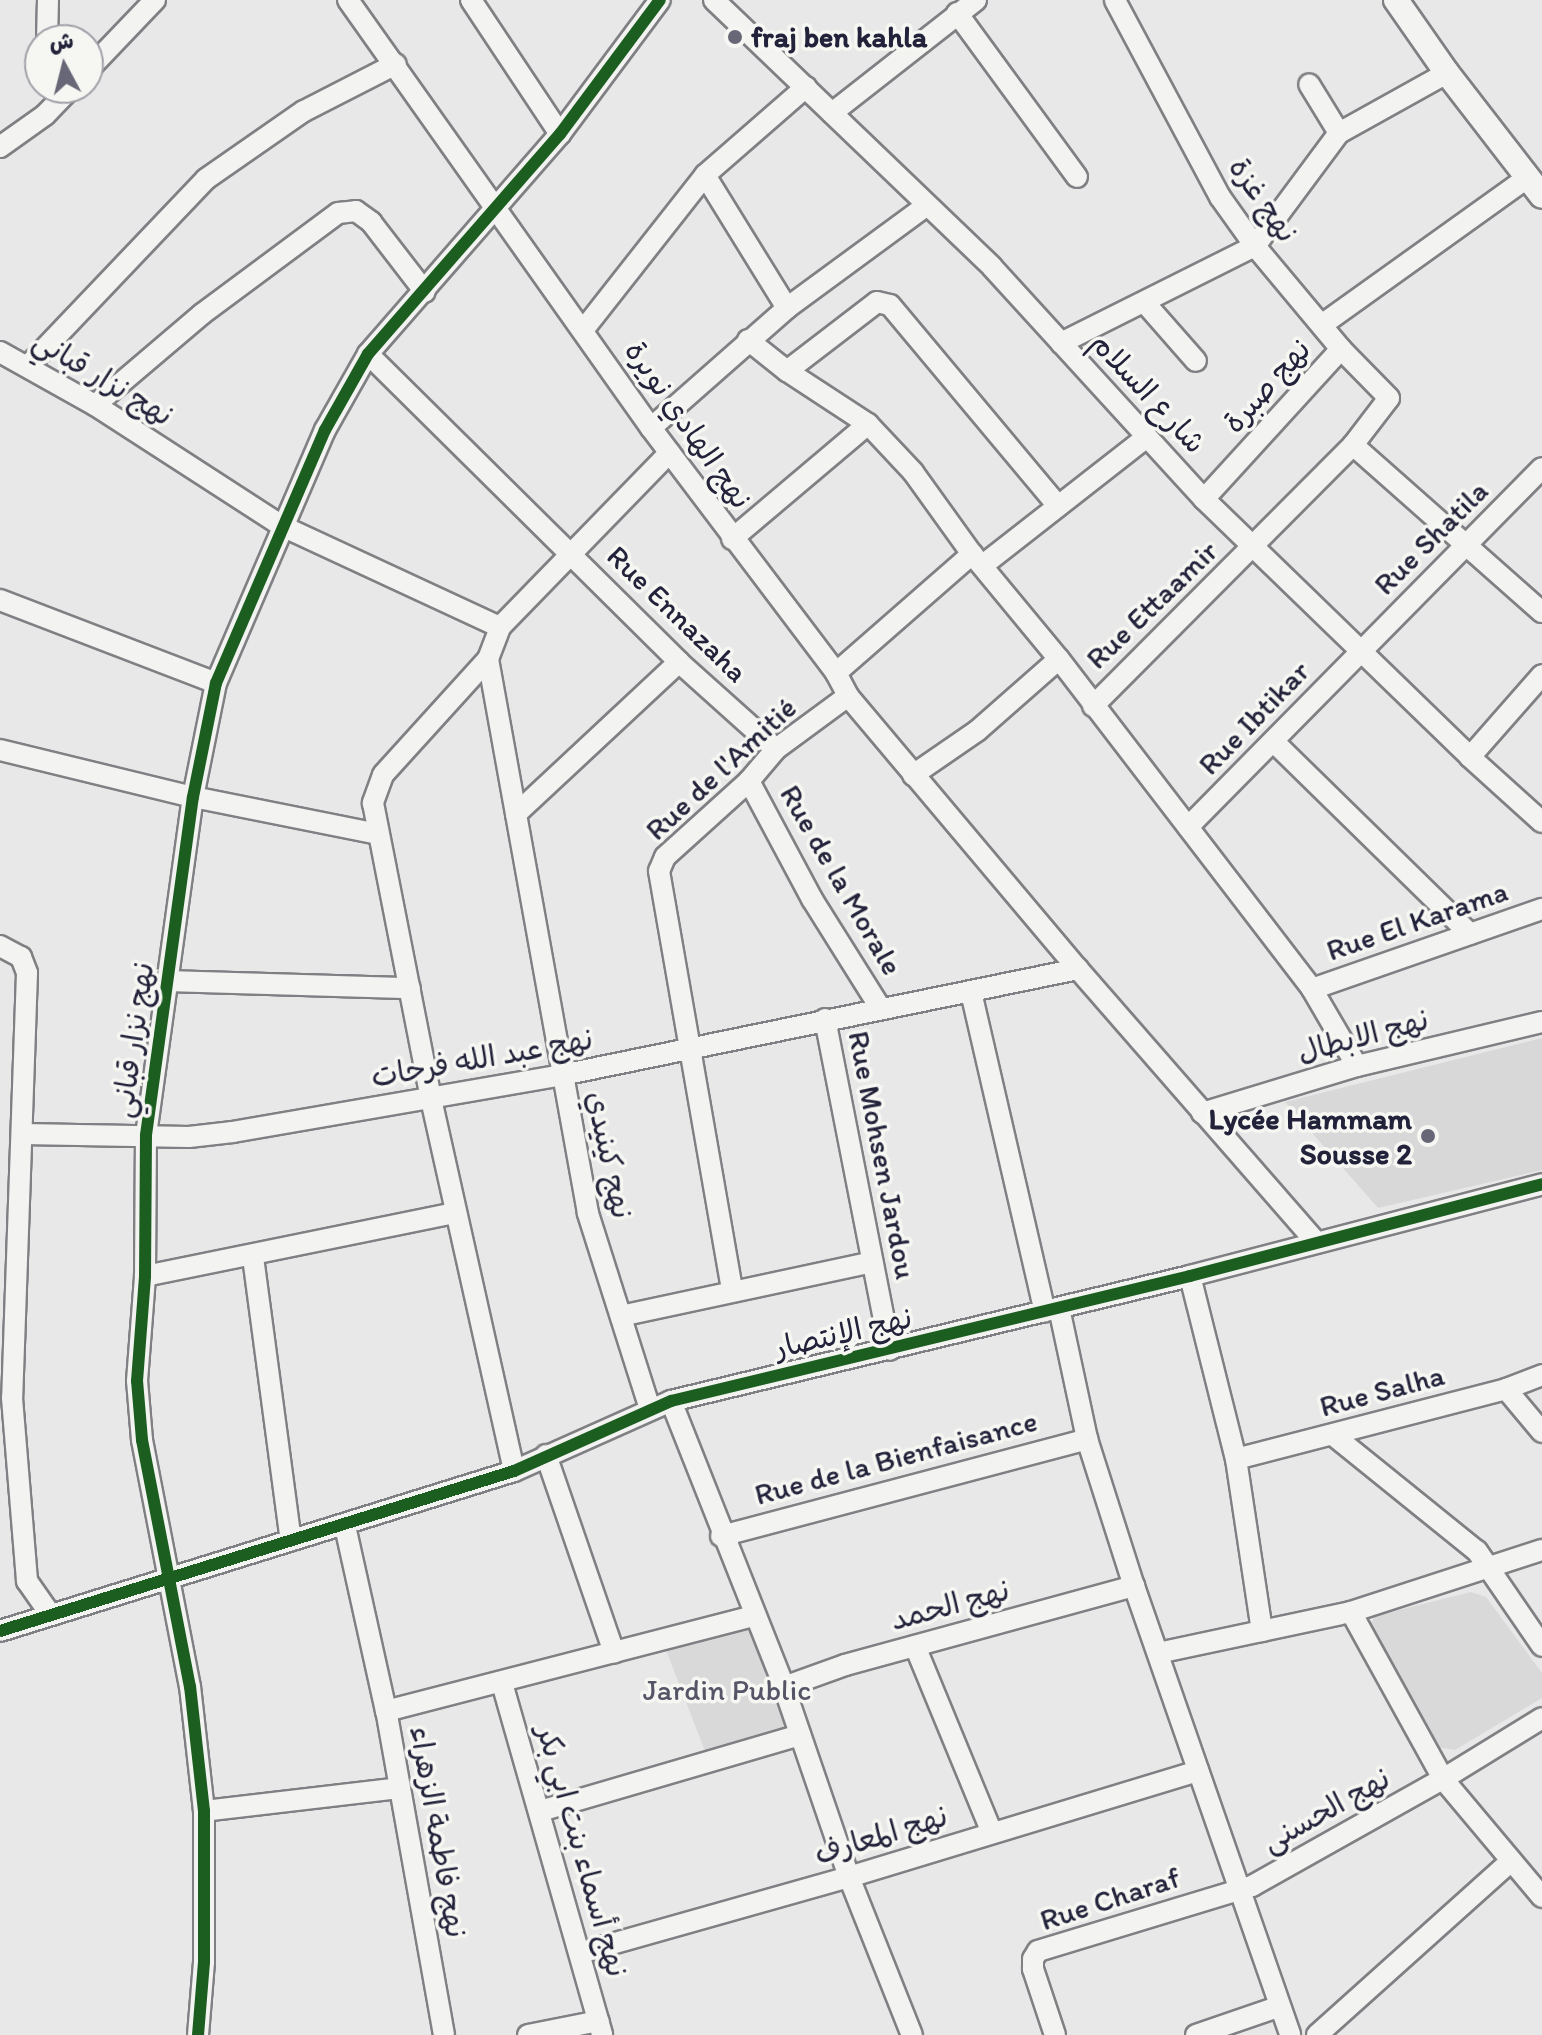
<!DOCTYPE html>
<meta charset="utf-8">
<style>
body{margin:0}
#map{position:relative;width:1542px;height:2035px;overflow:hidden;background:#e8e8e8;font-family:Itim,"Playpen Sans Arabic",sans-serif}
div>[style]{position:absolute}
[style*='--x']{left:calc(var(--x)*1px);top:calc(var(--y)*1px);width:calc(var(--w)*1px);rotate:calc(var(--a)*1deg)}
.built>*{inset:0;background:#d8d8d9}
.green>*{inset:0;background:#d9d9da;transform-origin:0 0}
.roads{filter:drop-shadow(2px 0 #808084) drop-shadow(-2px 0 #808084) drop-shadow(0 2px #808084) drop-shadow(0 -2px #808084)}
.minor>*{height:20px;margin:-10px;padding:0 10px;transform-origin:10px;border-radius:10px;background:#f3f3f1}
.major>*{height:24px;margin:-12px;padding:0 12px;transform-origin:12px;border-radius:12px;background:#f3f3f1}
.cycleway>*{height:12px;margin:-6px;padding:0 6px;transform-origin:6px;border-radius:6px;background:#1b5e20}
.dots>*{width:22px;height:22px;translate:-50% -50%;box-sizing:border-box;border:4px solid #f6f6f2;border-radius:50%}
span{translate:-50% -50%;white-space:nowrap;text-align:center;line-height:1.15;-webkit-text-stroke:7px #f6f6f2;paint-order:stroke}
.poi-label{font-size:30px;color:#22223b;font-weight:700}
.left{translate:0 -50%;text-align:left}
.right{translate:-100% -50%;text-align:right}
.street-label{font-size:30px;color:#22223b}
.park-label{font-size:30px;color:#555567}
.north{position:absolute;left:24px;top:24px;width:80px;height:80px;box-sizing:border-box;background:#f6f6f2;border:2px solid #a1a1a9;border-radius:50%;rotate:353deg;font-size:22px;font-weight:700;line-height:32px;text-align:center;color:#22223b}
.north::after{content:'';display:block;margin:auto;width:28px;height:36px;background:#676778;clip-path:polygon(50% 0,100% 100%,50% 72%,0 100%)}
</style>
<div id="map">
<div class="built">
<div style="clip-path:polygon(1542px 1038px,1542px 1170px,1378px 1208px,1285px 1102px)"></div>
</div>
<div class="green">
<div style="clip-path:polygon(1471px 1592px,1486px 1597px,1542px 1673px,1542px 1698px,1455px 1750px,1436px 1747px,1369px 1626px,1375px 1616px)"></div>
<div style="left:747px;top:1618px;width:119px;height:87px;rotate:69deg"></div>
</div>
<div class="roads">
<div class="minor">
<div style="--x:348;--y:0;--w:524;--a:54.7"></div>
<div style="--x:651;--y:428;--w:307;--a:52.9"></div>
<div style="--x:836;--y:673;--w:26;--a:62"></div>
<div style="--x:848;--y:696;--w:89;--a:143.6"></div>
<div style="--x:776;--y:749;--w:42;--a:130.2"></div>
<div style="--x:749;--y:781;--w:113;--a:137.9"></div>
<div style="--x:665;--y:857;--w:15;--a:113"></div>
<div style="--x:659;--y:871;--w:425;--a:80.1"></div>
<div style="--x:471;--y:0;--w:161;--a:56.4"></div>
<div style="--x:714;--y:0;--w:385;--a:43.8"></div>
<div style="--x:992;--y:267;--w:314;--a:47.6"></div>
<div style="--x:1204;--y:499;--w:371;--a:44.1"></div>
<div style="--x:1470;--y:757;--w:97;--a:42.1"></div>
<div style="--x:957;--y:13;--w:203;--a:53.8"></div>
<div style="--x:47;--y:40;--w:40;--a:-88.6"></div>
<div style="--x:88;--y:70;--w:97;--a:-46.3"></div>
<div style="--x:832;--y:113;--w:183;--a:-38.1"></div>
<div style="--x:1339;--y:133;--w:124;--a:-29.1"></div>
<div style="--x:0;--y:147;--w:55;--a:-35.4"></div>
<div style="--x:45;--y:115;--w:37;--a:-46"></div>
<div style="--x:1145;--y:303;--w:77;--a:48.7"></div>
<div style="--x:787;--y:308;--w:156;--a:-121.7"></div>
<div style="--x:705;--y:175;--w:134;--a:-41.1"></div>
<div style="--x:1323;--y:324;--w:251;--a:-35.6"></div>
<div style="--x:584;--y:329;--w:196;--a:-51.8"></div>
<div style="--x:748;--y:340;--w:50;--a:38.5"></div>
<div style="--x:787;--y:371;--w:97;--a:33.2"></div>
<div style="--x:868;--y:424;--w:66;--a:46.8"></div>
<div style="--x:913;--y:472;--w:101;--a:54.3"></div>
<div style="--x:972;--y:554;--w:136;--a:50.4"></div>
<div style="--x:1059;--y:659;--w:416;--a:52.5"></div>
<div style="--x:1312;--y:989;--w:89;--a:59.7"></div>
<div style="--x:1061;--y:343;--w:217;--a:-26.6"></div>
<div style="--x:1255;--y:246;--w:141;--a:-53.4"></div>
<div style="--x:1339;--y:133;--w:57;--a:-121.5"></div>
<div style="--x:0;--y:352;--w:109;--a:29.2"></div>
<div style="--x:95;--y:405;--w:223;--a:32.9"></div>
<div style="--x:282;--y:526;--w:240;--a:24.9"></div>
<div style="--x:368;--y:354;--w:438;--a:44.7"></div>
<div style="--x:679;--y:662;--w:130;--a:41.9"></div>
<div style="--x:28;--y:366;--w:258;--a:-46.4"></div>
<div style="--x:206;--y:179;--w:119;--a:-34.8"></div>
<div style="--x:304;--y:111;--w:103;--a:-27.1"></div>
<div style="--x:787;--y:371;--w:113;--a:-37.5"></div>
<div style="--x:877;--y:302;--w:13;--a:13"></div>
<div style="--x:890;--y:305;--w:262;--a:50.1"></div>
<div style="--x:95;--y:405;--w:140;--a:-40.4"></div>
<div style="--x:202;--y:314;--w:169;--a:-36.6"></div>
<div style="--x:338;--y:213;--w:18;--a:-6"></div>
<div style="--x:356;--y:211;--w:19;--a:36"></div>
<div style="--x:371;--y:222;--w:88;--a:52.4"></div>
<div style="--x:651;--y:428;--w:181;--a:-41.4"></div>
<div style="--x:787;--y:308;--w:172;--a:-36.3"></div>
<div style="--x:1353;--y:445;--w:252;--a:41.5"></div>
<div style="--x:1204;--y:499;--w:203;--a:-47.6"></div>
<div style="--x:732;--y:539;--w:178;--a:-40.2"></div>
<div style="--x:983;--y:565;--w:208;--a:-38"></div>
<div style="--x:0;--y:600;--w:231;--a:21"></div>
<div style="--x:488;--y:659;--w:156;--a:132.2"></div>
<div style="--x:383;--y:775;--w:30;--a:110"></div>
<div style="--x:373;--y:803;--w:302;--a:78.9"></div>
<div style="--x:431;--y:1099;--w:381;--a:77.4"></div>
<div style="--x:836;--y:673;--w:181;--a:-41.2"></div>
<div style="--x:848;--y:696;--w:357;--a:49.9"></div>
<div style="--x:1093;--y:706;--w:368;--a:-45.1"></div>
<div style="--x:1353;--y:445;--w:59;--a:-52.5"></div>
<div style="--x:1389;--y:398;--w:69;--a:-134.4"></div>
<div style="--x:1341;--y:349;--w:134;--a:-129.9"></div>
<div style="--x:1255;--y:246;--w:60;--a:-125.5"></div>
<div style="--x:1220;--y:197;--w:223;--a:-118.1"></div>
<div style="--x:1275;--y:743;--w:273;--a:44.4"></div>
<div style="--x:0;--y:750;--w:199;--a:13.7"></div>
<div style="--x:193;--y:797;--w:189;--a:11.3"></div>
<div style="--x:1470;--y:757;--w:109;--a:-48.7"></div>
<div style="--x:913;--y:775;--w:78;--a:-34.5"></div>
<div style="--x:977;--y:731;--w:109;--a:-41.3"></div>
<div style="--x:749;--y:781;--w:134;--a:61.9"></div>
<div style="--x:812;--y:899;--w:130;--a:57.9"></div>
<div style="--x:516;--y:814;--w:223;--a:-43"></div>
<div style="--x:1188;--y:827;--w:504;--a:-45.4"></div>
<div style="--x:0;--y:946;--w:24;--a:28"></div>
<div style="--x:21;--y:957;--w:17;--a:69"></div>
<div style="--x:27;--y:973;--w:425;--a:92"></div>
<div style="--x:12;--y:1398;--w:184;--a:85.3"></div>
<div style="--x:27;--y:1581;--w:40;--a:55.1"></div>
<div style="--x:168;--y:981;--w:242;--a:1.7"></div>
<div style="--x:1312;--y:989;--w:244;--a:-19.2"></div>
<div style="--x:971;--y:992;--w:328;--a:77"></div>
<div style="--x:825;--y:1019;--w:337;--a:78.9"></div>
<div style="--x:1202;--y:1113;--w:162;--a:-16.9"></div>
<div style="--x:1357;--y:1066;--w:190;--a:-13.4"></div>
<div style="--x:23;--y:1134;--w:166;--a:1"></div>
<div style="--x:189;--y:1137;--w:44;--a:-6.5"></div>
<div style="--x:233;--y:1132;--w:334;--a:-9.8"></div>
<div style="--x:562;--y:1075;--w:527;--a:-11.61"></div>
<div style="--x:1078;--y:969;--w:362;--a:48.9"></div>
<div style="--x:253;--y:1257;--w:286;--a:82.4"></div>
<div style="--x:145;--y:1276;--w:317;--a:-11.5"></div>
<div style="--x:1190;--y:1276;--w:189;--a:75.9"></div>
<div style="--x:1236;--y:1459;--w:174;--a:81.4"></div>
<div style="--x:1059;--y:1308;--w:134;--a:77.9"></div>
<div style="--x:1087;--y:1439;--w:154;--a:72.3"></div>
<div style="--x:1134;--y:1586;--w:475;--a:70.8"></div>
<div style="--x:621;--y:1316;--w:257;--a:-12.1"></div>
<div style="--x:1506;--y:1389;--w:56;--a:50.1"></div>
<div style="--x:671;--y:1401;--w:308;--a:68.4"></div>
<div style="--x:784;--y:1687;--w:201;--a:71.1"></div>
<div style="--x:849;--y:1877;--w:170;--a:68.3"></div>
<div style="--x:650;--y:1409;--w:206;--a:-107.6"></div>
<div style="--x:588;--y:1213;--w:563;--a:-100.23"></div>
<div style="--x:488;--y:659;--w:34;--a:-69"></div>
<div style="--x:500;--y:627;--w:243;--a:-45.8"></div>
<div style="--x:1333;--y:1435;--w:185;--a:38.9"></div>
<div style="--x:1477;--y:1551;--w:115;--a:55.6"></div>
<div style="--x:546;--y:1455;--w:209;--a:71"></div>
<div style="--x:1236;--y:1459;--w:279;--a:-14.5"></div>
<div style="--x:1506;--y:1389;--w:39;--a:-21"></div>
<div style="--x:345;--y:1526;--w:189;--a:77.5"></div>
<div style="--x:721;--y:1536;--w:379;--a:-14.8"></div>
<div style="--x:1351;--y:1612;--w:191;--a:61.1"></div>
<div style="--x:1443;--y:1779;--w:154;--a:50"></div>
<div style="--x:0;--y:1631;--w:538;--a:-17.29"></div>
<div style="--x:514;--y:1471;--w:172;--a:-24"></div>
<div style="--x:671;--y:1401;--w:534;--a:-13.54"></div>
<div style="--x:1190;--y:1276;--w:364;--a:-14.6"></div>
<div style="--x:915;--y:1646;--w:202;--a:67.6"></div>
<div style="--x:1158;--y:1653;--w:197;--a:-12"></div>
<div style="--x:1351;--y:1612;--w:201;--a:-18"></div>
<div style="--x:502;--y:1683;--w:366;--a:74.1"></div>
<div style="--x:784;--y:1687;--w:65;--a:-19.8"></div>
<div style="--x:845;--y:1665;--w:300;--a:-15.3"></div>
<div style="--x:204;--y:1811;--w:197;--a:-6.7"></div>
<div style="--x:540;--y:1811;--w:271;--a:-16.3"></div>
<div style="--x:580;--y:1953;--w:280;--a:-15.8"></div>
<div style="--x:849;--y:1877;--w:365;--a:-16.9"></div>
<div style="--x:198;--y:2035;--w:73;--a:-85.3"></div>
<div style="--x:204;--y:1962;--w:151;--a:-90"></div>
<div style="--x:204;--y:1811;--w:125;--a:-96.4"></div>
<div style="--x:190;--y:1687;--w:252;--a:-101"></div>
<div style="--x:142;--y:1440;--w:59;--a:-94.8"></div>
<div style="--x:137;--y:1381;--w:105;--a:-85.6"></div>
<div style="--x:145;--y:1276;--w:141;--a:-89.6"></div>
<div style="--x:146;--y:1135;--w:341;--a:-82.1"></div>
<div style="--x:193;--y:797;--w:116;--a:-78.6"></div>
<div style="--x:216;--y:683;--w:275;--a:-66.7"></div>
<div style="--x:325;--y:430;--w:87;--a:-60.5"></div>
<div style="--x:368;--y:354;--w:292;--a:-48.9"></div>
<div style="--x:560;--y:134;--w:167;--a:-53.3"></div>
<div style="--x:444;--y:2035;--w:329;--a:-100.1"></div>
<div style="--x:386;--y:1711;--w:380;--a:-14.5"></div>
<div style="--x:528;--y:2035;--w:72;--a:-11.2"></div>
<div style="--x:1055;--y:2035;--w:70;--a:-108.4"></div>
<div style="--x:1033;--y:1969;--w:10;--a:-90"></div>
<div style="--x:1033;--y:1959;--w:9;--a:-58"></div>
<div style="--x:1038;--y:1951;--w:224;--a:-16.9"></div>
<div style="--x:1252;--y:1886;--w:219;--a:-29.3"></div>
<div style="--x:1443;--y:1779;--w:116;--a:-31.6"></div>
<div style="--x:1196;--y:2035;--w:87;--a:-18.9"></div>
<div style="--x:1317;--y:2035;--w:261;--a:-41.9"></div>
</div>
<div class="major">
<div style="--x:1396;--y:0;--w:89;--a:55.1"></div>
<div style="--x:1447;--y:73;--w:155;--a:52.3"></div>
</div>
</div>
<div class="cycleway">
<div style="--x:0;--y:1631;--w:538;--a:-17.29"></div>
<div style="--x:514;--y:1471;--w:172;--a:-24"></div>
<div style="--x:671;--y:1401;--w:534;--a:-13.54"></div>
<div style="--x:1190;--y:1276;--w:364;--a:-14.6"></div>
<div style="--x:198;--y:2035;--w:73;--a:-85.3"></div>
<div style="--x:204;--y:1962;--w:151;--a:-90"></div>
<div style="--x:204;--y:1811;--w:125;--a:-96.4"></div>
<div style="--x:190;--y:1687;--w:252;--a:-101"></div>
<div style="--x:142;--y:1440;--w:59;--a:-94.8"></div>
<div style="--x:137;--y:1381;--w:105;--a:-85.6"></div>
<div style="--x:145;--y:1276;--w:141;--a:-89.6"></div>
<div style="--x:146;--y:1135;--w:341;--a:-82.1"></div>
<div style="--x:193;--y:797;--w:116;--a:-78.6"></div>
<div style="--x:216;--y:683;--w:275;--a:-66.7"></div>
<div style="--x:325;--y:430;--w:87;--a:-60.5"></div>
<div style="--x:368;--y:354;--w:292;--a:-48.9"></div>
<div style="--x:560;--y:134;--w:167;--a:-53.3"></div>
</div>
<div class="dots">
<div style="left:735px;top:37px;background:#676778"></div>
<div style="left:1428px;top:1136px;background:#676778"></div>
</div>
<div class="poi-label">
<span class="left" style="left:751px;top:37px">fraj ben kahla</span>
<span class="right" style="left:1412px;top:1136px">Lycée Hammam<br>Sousse 2</span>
</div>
<div class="street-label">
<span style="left:1263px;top:200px;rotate:55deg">نهج غزة</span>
<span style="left:103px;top:378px;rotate:31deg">نهج نزار قباني</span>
<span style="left:1267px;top:386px;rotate:-48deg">نهج صبرة</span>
<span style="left:1148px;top:393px;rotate:47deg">شارع السلام</span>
<span style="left:688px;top:425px;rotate:55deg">نهج الهادي نويرة</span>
<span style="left:1431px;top:538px;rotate:-45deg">Rue Shatila</span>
<span style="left:1152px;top:605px;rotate:-44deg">Rue Ettaamir</span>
<span style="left:677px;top:614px;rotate:44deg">Rue Ennazaha</span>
<span style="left:1254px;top:718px;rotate:-46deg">Rue Ibtikar</span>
<span style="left:721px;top:769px;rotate:-43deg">Rue de l'Amitié</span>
<span style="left:841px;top:880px;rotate:60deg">Rue de la Morale</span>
<span style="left:1417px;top:921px;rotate:-19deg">Rue El Karama</span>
<span style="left:1363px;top:1036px;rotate:-15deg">نهج الابطال</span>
<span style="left:133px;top:1040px;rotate:-82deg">نهج نزار قباني</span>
<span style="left:482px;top:1058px;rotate:-10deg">نهج عبد الله فرحات</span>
<span style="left:609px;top:1155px;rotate:78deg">نهج كينيدي</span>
<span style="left:882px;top:1155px;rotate:79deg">Rue Mohsen Jardou</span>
<span style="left:843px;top:1333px;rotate:-13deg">نهج الإنتصار</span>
<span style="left:1382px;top:1391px;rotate:-15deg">Rue Salha</span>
<span style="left:896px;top:1458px;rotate:-15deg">Rue de la Bienfaisance</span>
<span style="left:950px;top:1605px;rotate:-15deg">نهج الحمد</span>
<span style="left:1326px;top:1810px;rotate:-29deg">نهج الحسنى</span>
<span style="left:438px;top:1832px;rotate:80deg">نهج فاطمة الزهراء</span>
<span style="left:881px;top:1835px;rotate:-17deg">نهج المعارف</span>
<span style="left:582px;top:1851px;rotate:74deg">نهج أسماء بنت ابي بكر</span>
<span style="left:1110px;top:1899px;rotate:-18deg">Rue Charaf</span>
</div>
<div class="park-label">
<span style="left:727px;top:1690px">Jardin Public</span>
</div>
<div class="north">ش</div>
</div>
